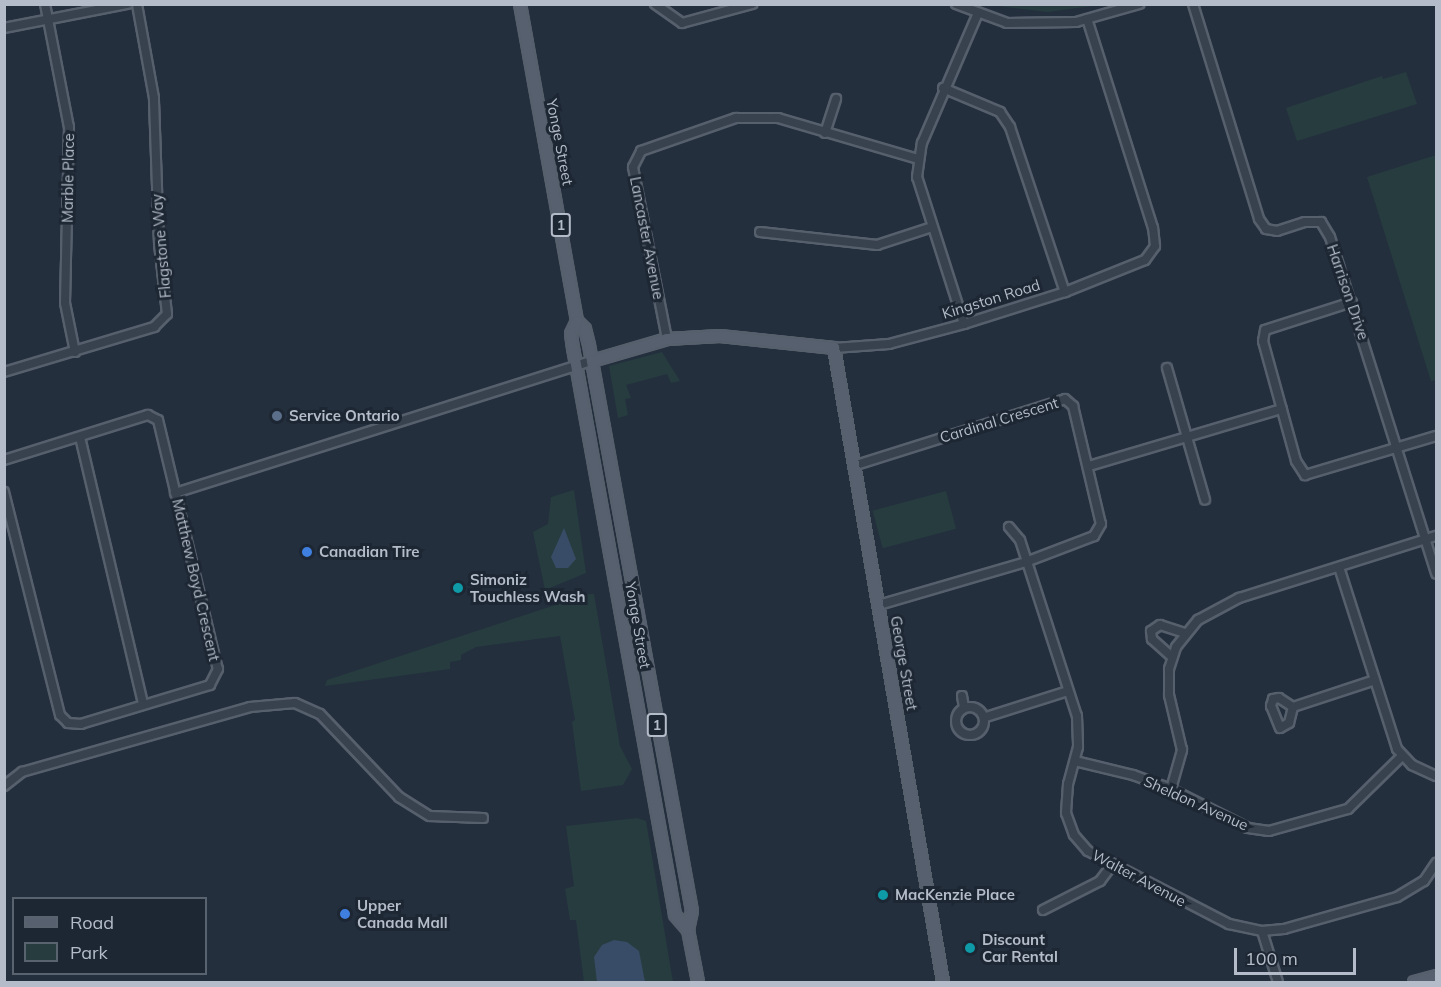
<!DOCTYPE html>
<style>
body{margin:0}
#map{position:relative;width:1441px;height:987px;overflow:hidden;background:#242f3e;font-family:Mulish,sans-serif}
div>[style]{position:absolute}
[style*='--x']{left:calc(var(--x)*1px);top:calc(var(--y)*1px);width:calc(var(--w)*1px);rotate:calc(var(--a)*1deg)}
.green>*{inset:0;background:#263c3f;transform-origin:0 0}
.water>*{inset:0;background:#394c67}
.roads{filter:drop-shadow(2px 0 #565f6c) drop-shadow(-2px 0 #565f6c) drop-shadow(0 2px #565f6c) drop-shadow(0 -2px #565f6c)}
.minor>*{height:8px;margin:-4px;padding:0 4px;transform-origin:4px;border-radius:4px;background:#38414e}
.minor>.ring{margin:-4px;padding:0;box-sizing:content-box;background:none;border:8px solid #38414e;border-radius:50%}
.major>*{height:10px;margin:-5px;padding:0 5px;transform-origin:5px;border-radius:5px;background:#56606e}
.dots>*{width:16px;height:16px;translate:-50% -50%;box-sizing:border-box;border:3px solid #1d2633;border-radius:50%}
span{translate:-50% -50%;white-space:nowrap;text-align:center;line-height:1.15;-webkit-text-stroke:6px #1d2633;paint-order:stroke}
.shield-label span{padding:2px 4px;background:#1d2633;border:2px solid;border-radius:4px;-webkit-text-stroke-width:0}
.shield-label{font-size:14px;color:#b4bcc9;font-weight:700}
.street-label{font-size:15px;color:#b4bcc9}
.poi-label{font-size:15px;color:#b4bcc9;font-weight:700}
.left{translate:0 -50%;text-align:left}
.frame{position:absolute;inset:0;border:6px solid #b4bcc9;pointer-events:none}
.legend{position:absolute;left:12px;top:897px;width:195px;height:78px;box-sizing:border-box;background:#1d2633;border:2px solid #59626f;margin:0;padding:8px 10px;list-style:none;font-size:18px;color:#b4bcc9}
.legend li{display:flex;align-items:center;gap:12px;height:30px}
.legend b{width:30px;border:2px solid #59626f}
.scale{position:absolute;left:1234px;top:948px;width:122px;height:27px;box-sizing:border-box;border:3px solid #b4bcc9;border-top:0;padding-left:8px;font-size:18px;line-height:21px;white-space:nowrap;color:#b4bcc9;-webkit-text-stroke:4px #1d2633;paint-order:stroke}
</style>
<div id="map">
<div class="green">
<div style="clip-path:polygon(991px 5px,1100px 5px,1047px 12px)"></div>
<div style="clip-path:polygon(1406px 72px,1417px 104px,1297px 141px,1286px 108px,1382px 76px,1383px 79px)"></div>
<div style="clip-path:polygon(1436px 155px,1436px 380px,1431px 381px,1367px 177px)"></div>
<div style="clip-path:polygon(662px 352px,680px 381px,671px 383px,667px 374px,626px 385px,631px 398px,625px 399px,628px 415px,618px 418px,609px 366px)"></div>
<div style="clip-path:polygon(574px 490px,586px 573px,545px 590px,533px 532px,548px 524px,551px 497px)"></div>
<div style="left:946px;top:491px;width:39px;height:76px;rotate:75deg"></div>
<div style="clip-path:polygon(589px 594px,594px 594px,620px 746px,632px 769px,623px 785px,581px 791px,572px 722px,575px 720px,560px 636px,476px 647px,461px 655px,461px 660px,450px 662px,450px 669px,325px 686px,327px 680px)"></div>
<div style="clip-path:polygon(637px 818px,646px 821px,673px 982px,584px 982px,576px 920px,570px 920px,565px 889px,574px 886px,566px 826px)"></div>
</div>
<div class="water">
<div style="clip-path:polygon(564px 528px,576px 559px,568px 568px,556px 568px,551px 557px)"></div>
<div style="clip-path:polygon(614px 940px,627px 942px,639px 951px,645px 982px,597px 982px,594px 957px,602px 945px)"></div>
</div>
<div class="roads">
<div class="minor">
<div style="--x:45;--y:4;--w:125;--a:79"></div>
<div style="--x:69;--y:127;--w:176;--a:91.3"></div>
<div style="--x:65;--y:303;--w:50;--a:78.5"></div>
<div style="--x:655;--y:4;--w:33;--a:35"></div>
<div style="--x:682;--y:23;--w:73;--a:-15.2"></div>
<div style="--x:956;--y:4;--w:54;--a:20.4"></div>
<div style="--x:1007;--y:23;--w:69;--a:-0.8"></div>
<div style="--x:1076;--y:22;--w:66;--a:-15.9"></div>
<div style="--x:1193;--y:4;--w:225;--a:72.9"></div>
<div style="--x:1259;--y:219;--w:12;--a:55"></div>
<div style="--x:1266;--y:229;--w:11;--a:10"></div>
<div style="--x:1277;--y:231;--w:29;--a:-18"></div>
<div style="--x:1305;--y:222;--w:16;--a:0"></div>
<div style="--x:1321;--y:222;--w:17;--a:59"></div>
<div style="--x:1330;--y:237;--w:353;--a:72.5"></div>
<div style="--x:4;--y:28;--w:126;--a:-11"></div>
<div style="--x:943;--y:88;--w:62;--a:22.8"></div>
<div style="--x:1000;--y:112;--w:18;--a:56"></div>
<div style="--x:1010;--y:127;--w:174;--a:71.6"></div>
<div style="--x:825;--y:133;--w:36;--a:-72"></div>
<div style="--x:760;--y:232;--w:118;--a:6.3"></div>
<div style="--x:877;--y:245;--w:58;--a:-18.1"></div>
<div style="--x:1352;--y:302;--w:91;--a:162.2"></div>
<div style="--x:1265;--y:330;--w:11;--a:100"></div>
<div style="--x:1263;--y:341;--w:124;--a:74.6"></div>
<div style="--x:1296;--y:461;--w:17;--a:57"></div>
<div style="--x:1305;--y:475;--w:137;--a:-16.6"></div>
<div style="--x:964;--y:324;--w:154;--a:-107.7"></div>
<div style="--x:917;--y:177;--w:34;--a:-82"></div>
<div style="--x:922;--y:143;--w:139;--a:-66.7"></div>
<div style="--x:667;--y:339;--w:175;--a:-101.2"></div>
<div style="--x:633;--y:167;--w:18;--a:-63"></div>
<div style="--x:641;--y:151;--w:101;--a:-19.2"></div>
<div style="--x:736;--y:118;--w:42;--a:0"></div>
<div style="--x:778;--y:118;--w:146;--a:16.3"></div>
<div style="--x:834;--y:348;--w:55;--a:-4.2"></div>
<div style="--x:889;--y:344;--w:78;--a:-14.9"></div>
<div style="--x:964;--y:324;--w:106;--a:-17.6"></div>
<div style="--x:1065;--y:292;--w:86;--a:-21.8"></div>
<div style="--x:1145;--y:260;--w:17;--a:-54"></div>
<div style="--x:1155;--y:246;--w:18;--a:-96"></div>
<div style="--x:1153;--y:228;--w:219;--a:-107.5"></div>
<div style="--x:1167;--y:368;--w:137;--a:73.9"></div>
<div style="--x:4;--y:372;--w:157;--a:-16.7"></div>
<div style="--x:154;--y:327;--w:18;--a:-45"></div>
<div style="--x:167;--y:314;--w:70;--a:-96.5"></div>
<div style="--x:159;--y:244;--w:146;--a:-92"></div>
<div style="--x:154;--y:98;--w:96;--a:-100.3"></div>
<div style="--x:80;--y:437;--w:274;--a:76.7"></div>
<div style="--x:4;--y:460;--w:151;--a:-17.4"></div>
<div style="--x:148;--y:415;--w:11;--a:27"></div>
<div style="--x:158;--y:420;--w:256;--a:76.5"></div>
<div style="--x:218;--y:669;--w:18;--a:117"></div>
<div style="--x:210;--y:685;--w:135;--a:163.2"></div>
<div style="--x:81;--y:724;--w:13;--a:-176"></div>
<div style="--x:68;--y:723;--w:11;--a:-135"></div>
<div style="--x:60;--y:715;--w:230;--a:-104.1"></div>
<div style="--x:853;--y:466;--w:222;--a:-17.5"></div>
<div style="--x:1065;--y:399;--w:11;--a:41"></div>
<div style="--x:1073;--y:406;--w:121;--a:76.7"></div>
<div style="--x:1101;--y:524;--w:14;--a:120"></div>
<div style="--x:1094;--y:536;--w:73;--a:159.1"></div>
<div style="--x:1026;--y:562;--w:153;--a:163.7"></div>
<div style="--x:1089;--y:466;--w:201;--a:-16.5"></div>
<div style="--x:175;--y:493;--w:437;--a:-17.6"></div>
<div style="--x:1009;--y:527;--w:17;--a:50"></div>
<div style="--x:1020;--y:540;--w:185;--a:72.1"></div>
<div style="--x:1077;--y:716;--w:31;--a:88"></div>
<div style="--x:1078;--y:747;--w:38;--a:105"></div>
<div style="--x:1068;--y:784;--w:29;--a:94"></div>
<div style="--x:1066;--y:813;--w:23;--a:70"></div>
<div style="--x:1074;--y:835;--w:21;--a:49"></div>
<div style="--x:1088;--y:851;--w:159;--a:27.4"></div>
<div style="--x:1229;--y:924;--w:34;--a:12"></div>
<div style="--x:1262;--y:931;--w:22;--a:-5"></div>
<div style="--x:1284;--y:929;--w:117;--a:-15.8"></div>
<div style="--x:1397;--y:897;--w:31;--a:-31"></div>
<div style="--x:1424;--y:881;--w:22;--a:-56"></div>
<div style="--x:1339;--y:567;--w:191;--a:72.3"></div>
<div style="--x:1397;--y:749;--w:22;--a:47"></div>
<div style="--x:1412;--y:765;--w:26;--a:25"></div>
<div style="--x:1172;--y:657;--w:27;--a:-138"></div>
<div style="--x:1152;--y:639;--w:8;--a:-97"></div>
<div style="--x:1151;--y:631;--w:11;--a:-34"></div>
<div style="--x:1160;--y:625;--w:26;--a:18"></div>
<div style="--x:962;--y:696;--w:11;--a:80"></div>
<div style="--x:1279;--y:698;--w:17;--a:33"></div>
<div style="--x:1293;--y:707;--w:16;--a:104"></div>
<div style="--x:1289;--y:723;--w:10;--a:151"></div>
<div style="--x:1280;--y:728;--w:24;--a:-112"></div>
<div style="--x:1271;--y:706;--w:7;--a:-74"></div>
<div style="--x:1273;--y:699;--w:6;--a:-9"></div>
<div class="ring" style="left:956px;top:707px;width:20px;height:20px"></div>
<div style="--x:1293;--y:707;--w:86;--a:-18.2"></div>
<div style="--x:986;--y:717;--w:86;--a:-17.6"></div>
<div style="--x:1075;--y:761;--w:60;--a:13.6"></div>
<div style="--x:1133;--y:775;--w:40;--a:20.2"></div>
<div style="--x:1171;--y:789;--w:86;--a:26.9"></div>
<div style="--x:1248;--y:828;--w:21;--a:8"></div>
<div style="--x:1269;--y:831;--w:82;--a:-15.6"></div>
<div style="--x:1348;--y:809;--w:74;--a:-44.5"></div>
<div style="--x:4;--y:786;--w:23;--a:-38"></div>
<div style="--x:22;--y:772;--w:237;--a:-15.9"></div>
<div style="--x:250;--y:707;--w:45;--a:-5.1"></div>
<div style="--x:295;--y:703;--w:27;--a:24"></div>
<div style="--x:320;--y:714;--w:115;--a:46.4"></div>
<div style="--x:399;--y:797;--w:36;--a:32"></div>
<div style="--x:430;--y:816;--w:53;--a:2.2"></div>
<div style="--x:1171;--y:789;--w:41;--a:-74.2"></div>
<div style="--x:1182;--y:750;--w:57;--a:-103.3"></div>
<div style="--x:1169;--y:695;--w:26;--a:-90"></div>
<div style="--x:1169;--y:669;--w:23;--a:-72"></div>
<div style="--x:1176;--y:647;--w:35;--a:-51"></div>
<div style="--x:1198;--y:620;--w:47;--a:-28.2"></div>
<div style="--x:1239;--y:598;--w:207;--a:-17.5"></div>
<div style="--x:1043;--y:910;--w:64;--a:-27"></div>
<div style="--x:1100;--y:881;--w:20;--a:-53"></div>
<div style="--x:1262;--y:931;--w:53;--a:72.6"></div>
</div>
<div class="major">
<div style="--x:520;--y:4;--w:322;--a:79.8"></div>
<div style="--x:577;--y:321;--w:11;--a:45"></div>
<div style="--x:585;--y:329;--w:16;--a:76"></div>
<div style="--x:589;--y:345;--w:575;--a:79.69"></div>
<div style="--x:692;--y:911;--w:19;--a:102"></div>
<div style="--x:688;--y:930;--w:53;--a:79.1"></div>
<div style="--x:577;--y:321;--w:14;--a:115"></div>
<div style="--x:571;--y:334;--w:14;--a:82"></div>
<div style="--x:573;--y:348;--w:547;--a:79.78"></div>
<div style="--x:670;--y:886;--w:29;--a:80"></div>
<div style="--x:675;--y:915;--w:20;--a:49"></div>
<div style="--x:592;--y:361;--w:78;--a:-16.3"></div>
<div style="--x:667;--y:339;--w:53;--a:-3.2"></div>
<div style="--x:720;--y:336;--w:115;--a:6"></div>
<div style="--x:834;--y:348;--w:643;--a:80.24"></div>
<div style="--x:1414;--y:982;--w:23;--a:-15"></div>
</div>
</div>
<div class="dots">
<div style="left:277px;top:416px;background:#5c6f8a"></div>
<div style="left:307px;top:552px;background:#3f7fe0"></div>
<div style="left:458px;top:588px;background:#0f9aa8"></div>
<div style="left:883px;top:895px;background:#0f9aa8"></div>
<div style="left:345px;top:914px;background:#3f7fe0"></div>
<div style="left:970px;top:948px;background:#0f9aa8"></div>
</div>
<div class="shield-label">
<span style="left:561px;top:225px">1</span>
<span style="left:657px;top:725px">1</span>
</div>
<div class="street-label">
<span style="left:560px;top:142px;rotate:79deg">Yonge Street</span>
<span style="left:68px;top:178px;rotate:-89deg">Marble Place</span>
<span style="left:647px;top:238px;rotate:79deg">Lancaster Avenue</span>
<span style="left:161px;top:246px;rotate:-95deg">Flagstone Way</span>
<span style="left:1348px;top:292px;rotate:71deg">Harrison Drive</span>
<span style="left:991px;top:299px;rotate:-17deg">Kingston Road</span>
<span style="left:999px;top:420px;rotate:-17deg">Cardinal Crescent</span>
<span style="left:196px;top:580px;rotate:77deg">Matthew Boyd Crescent</span>
<span style="left:638px;top:625px;rotate:80deg">Yonge Street</span>
<span style="left:904px;top:663px;rotate:80deg">George Street</span>
<span style="left:1196px;top:803px;rotate:24deg">Sheldon Avenue</span>
<span style="left:1139px;top:878px;rotate:28deg">Walter Avenue</span>
</div>
<div class="poi-label">
<span class="left" style="left:289px;top:416px">Service Ontario</span>
<span class="left" style="left:319px;top:552px">Canadian Tire</span>
<span class="left" style="left:470px;top:588px">Simoniz<br>Touchless Wash</span>
<span class="left" style="left:895px;top:895px">MacKenzie Place</span>
<span class="left" style="left:357px;top:914px">Upper<br>Canada Mall</span>
<span class="left" style="left:982px;top:948px">Discount<br>Car Rental</span>
</div>
<div class="frame"></div>
<ul class="legend">
<li><b style="height:8px;background:#56606e"></b>Road</li>
<li><b style="height:16px;background:#263c3f"></b>Park</li>
</ul>
<div class="scale">100 m</div>
</div>
